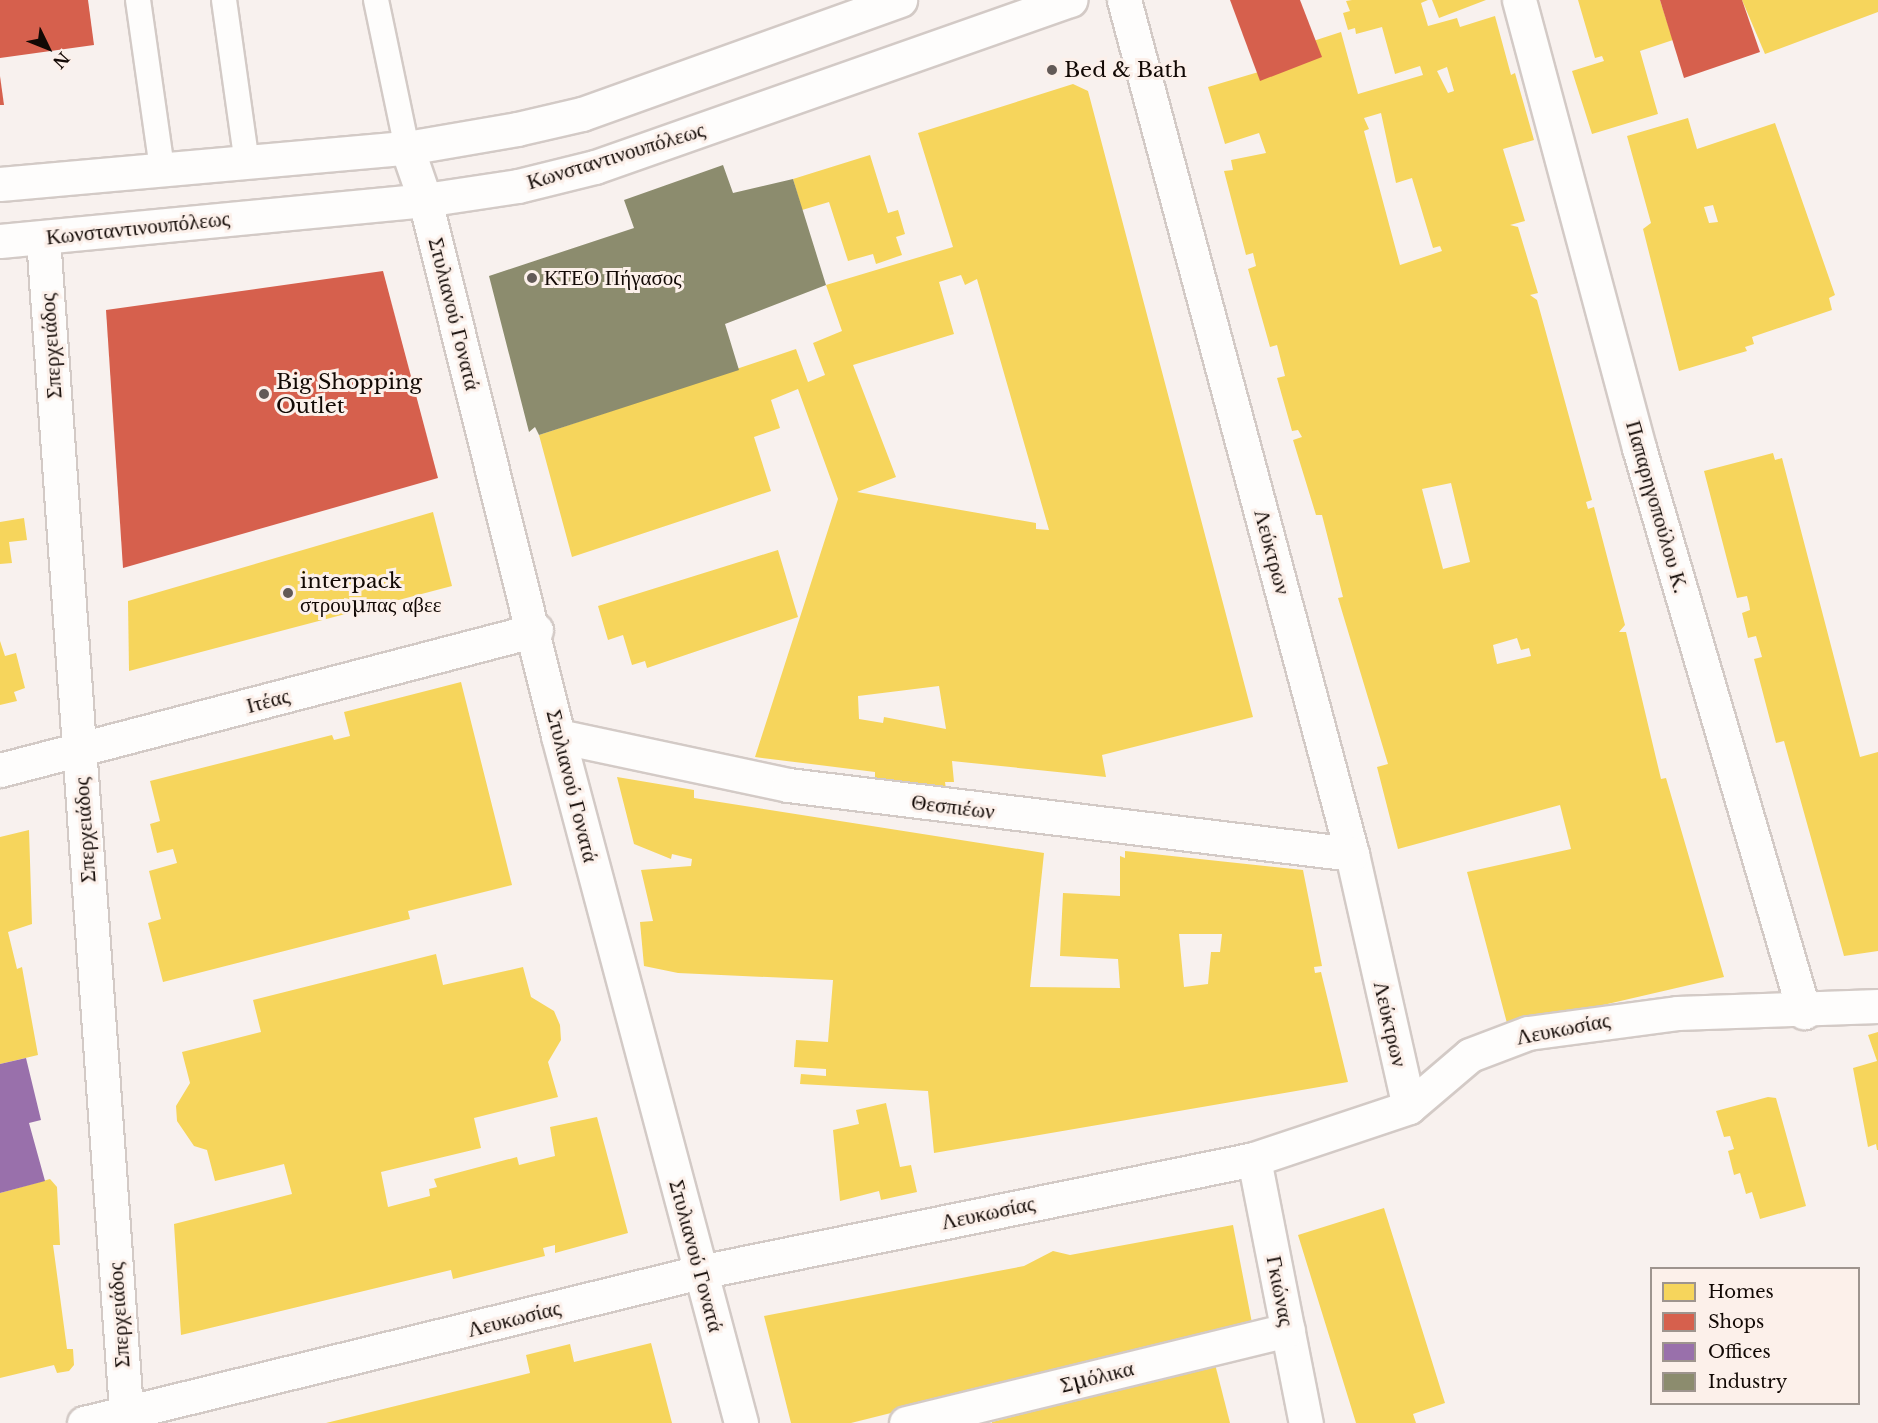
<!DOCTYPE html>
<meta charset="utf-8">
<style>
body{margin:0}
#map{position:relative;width:1878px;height:1423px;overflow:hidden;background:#f8f1ee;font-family:"Libre Baskerville",serif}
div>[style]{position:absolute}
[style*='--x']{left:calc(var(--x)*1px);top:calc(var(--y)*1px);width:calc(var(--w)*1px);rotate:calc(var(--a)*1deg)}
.homes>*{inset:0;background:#f6d55c}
.shops>*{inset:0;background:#d6604d}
.offices>*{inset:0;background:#9970ab}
.industry>*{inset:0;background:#8c8c6e}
.roads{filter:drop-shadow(2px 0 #d3cac6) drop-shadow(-2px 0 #d3cac6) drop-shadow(0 2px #d3cac6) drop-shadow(0 -2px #d3cac6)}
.lane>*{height:24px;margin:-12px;padding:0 12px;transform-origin:12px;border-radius:12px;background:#fefdfc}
.street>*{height:33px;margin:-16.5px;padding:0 16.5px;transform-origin:16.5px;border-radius:16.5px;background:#fefdfc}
.secondary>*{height:33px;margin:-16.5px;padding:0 16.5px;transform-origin:16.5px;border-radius:16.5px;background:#fefdfc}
.dots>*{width:16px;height:16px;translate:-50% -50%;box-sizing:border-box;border:3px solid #fcf0ea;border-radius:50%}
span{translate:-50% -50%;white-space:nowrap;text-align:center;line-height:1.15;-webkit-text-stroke:6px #fcf0ea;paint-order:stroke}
.poi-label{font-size:21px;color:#120905}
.left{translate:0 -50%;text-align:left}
.street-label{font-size:21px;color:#120905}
.legend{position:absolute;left:1650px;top:1267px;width:210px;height:138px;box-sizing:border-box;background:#fcf0ea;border:2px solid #9e948e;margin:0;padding:8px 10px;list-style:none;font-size:18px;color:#120905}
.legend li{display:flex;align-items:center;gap:12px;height:30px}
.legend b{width:30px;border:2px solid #9e948e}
.north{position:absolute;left:18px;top:18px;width:60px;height:60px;-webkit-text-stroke:4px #fcf0ea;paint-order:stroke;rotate:133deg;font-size:16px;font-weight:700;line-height:24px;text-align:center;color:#120905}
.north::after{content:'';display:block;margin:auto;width:21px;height:27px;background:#120905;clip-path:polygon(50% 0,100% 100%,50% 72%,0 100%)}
</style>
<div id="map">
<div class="homes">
<div style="clip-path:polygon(evenodd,1428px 0,1421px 3px,1428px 26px,1457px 18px,1460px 27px,1495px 16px,1511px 75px,1515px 73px,1534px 140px,1503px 149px,1525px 221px,1510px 225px,1518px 227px,1538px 293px,1530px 295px,1537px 300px,1592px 500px,1586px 502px,1588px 509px,1594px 507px,1625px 625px,1619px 632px,1626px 632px,1661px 779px,1666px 778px,1724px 977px,1508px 1027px,1467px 872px,1571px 849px,1560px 805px,1398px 849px,1377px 767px,1388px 764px,1338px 598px,1343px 597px,1322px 515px,1316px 515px,1293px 440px,1302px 437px,1298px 430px,1292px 431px,1277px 378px,1285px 376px,1277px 345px,1270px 347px,1248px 269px,1256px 266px,1253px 253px,1246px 255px,1224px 171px,1233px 170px,1231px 160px,1266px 153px,1259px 133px,1225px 144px,1208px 87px,1272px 68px,1267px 56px,1341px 32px,1358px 94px,1423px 75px,1420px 66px,1395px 74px,1382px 27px,1356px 34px,1355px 28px,1348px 30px,1343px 13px,1350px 11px,1346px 1px,1352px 0,1428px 0,1447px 67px,1454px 91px,1448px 93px,1437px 71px,1447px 67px,1428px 0,1381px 113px,1396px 183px,1412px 178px,1433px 248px,1440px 246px,1442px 251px,1400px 265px,1364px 131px,1369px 129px,1364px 118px,1381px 113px,1428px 0,1451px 483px,1470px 562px,1443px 569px,1422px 489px,1451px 483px,1428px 0,1517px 638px,1521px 650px,1529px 648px,1531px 656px,1497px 664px,1493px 645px,1517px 638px)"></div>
<div style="clip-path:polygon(1432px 0,1486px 0,1439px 18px)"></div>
<div style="clip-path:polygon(1578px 0,1660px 0,1673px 40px,1640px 51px,1658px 114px,1592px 134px,1572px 71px,1604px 61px,1602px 56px,1595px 58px)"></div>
<div style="clip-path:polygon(1742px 0,1878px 0,1878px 12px,1765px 54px)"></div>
<div style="clip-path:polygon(evenodd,1073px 84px,1088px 91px,1253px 717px,1102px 755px,1106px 777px,952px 761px,954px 782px,945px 782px,946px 789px,875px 779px,875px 772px,755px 757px,838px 499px,798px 389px,771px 400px,780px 428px,754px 437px,771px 491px,572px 557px,539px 435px,796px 349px,808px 382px,825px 375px,813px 343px,842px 331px,826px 285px,953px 247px,918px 133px,1073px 84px,961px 275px,965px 285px,977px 279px,1049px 530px,1036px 529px,1036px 523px,857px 492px,896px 477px,853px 365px,954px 334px,939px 282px,961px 275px,1073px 84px,939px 686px,946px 729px,884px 717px,883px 723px,859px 719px,858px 696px,939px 686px)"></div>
<div style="clip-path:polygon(evenodd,1688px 118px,1697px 149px,1775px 123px,1835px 295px,1829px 298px,1832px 310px,1752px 337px,1754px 344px,1745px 347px,1747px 351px,1679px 371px,1643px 229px,1651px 223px,1627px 136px,1688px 118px,1713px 205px,1718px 222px,1709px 223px,1704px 207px,1713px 205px)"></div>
<div style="clip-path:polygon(870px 155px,888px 213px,898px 210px,905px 234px,896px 237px,902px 255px,876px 264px,873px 254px,848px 261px,829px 202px,802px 210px,793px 179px)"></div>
<div style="clip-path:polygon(1773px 453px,1775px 460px,1782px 458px,1860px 757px,1878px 752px,1878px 951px,1844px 956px,1784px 741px,1776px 743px,1754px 659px,1762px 657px,1756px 636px,1748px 638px,1742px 613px,1750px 610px,1749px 604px,1747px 596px,1737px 598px,1704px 471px)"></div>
<div style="clip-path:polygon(433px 512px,452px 586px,129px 671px,128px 601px)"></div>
<div style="clip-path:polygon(24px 518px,27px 540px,9px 542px,12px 563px,0 564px,0 522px)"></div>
<div style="clip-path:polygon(778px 550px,798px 617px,647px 668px,645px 661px,632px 665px,623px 635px,608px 640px,598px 606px)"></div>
<div style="clip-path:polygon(0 641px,5px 656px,16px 653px,25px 688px,14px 692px,17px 701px,0 705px)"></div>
<div style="clip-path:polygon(461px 682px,512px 885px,408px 911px,410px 919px,163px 982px,148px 923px,161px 919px,149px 871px,177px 863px,173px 849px,157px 853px,150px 824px,160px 821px,150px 781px,332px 735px,334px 740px,350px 736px,344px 712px)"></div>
<div style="clip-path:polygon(evenodd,617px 777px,694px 790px,694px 798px,1044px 853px,1030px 987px,1120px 988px,1118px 959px,1060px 956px,1063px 893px,1120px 896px,1120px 856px,1125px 858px,1125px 851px,1303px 870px,1322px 966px,1314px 967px,1315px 973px,1321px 972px,1348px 1082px,934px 1153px,928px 1091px,800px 1084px,801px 1074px,826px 1076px,826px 1069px,794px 1067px,796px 1040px,828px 1042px,833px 980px,678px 973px,644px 966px,640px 922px,653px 921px,641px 870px,691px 866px,692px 859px,672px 854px,671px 859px,634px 844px,617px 777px,1179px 934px,1222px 934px,1220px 952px,1211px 952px,1208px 984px,1184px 987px,1179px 934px)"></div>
<div style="clip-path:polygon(29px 830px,32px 924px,8px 932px,17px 969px,22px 967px,38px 1055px,0 1064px,0 837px)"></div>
<div style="clip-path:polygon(436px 954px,443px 985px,523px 967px,531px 997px,554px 1011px,560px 1025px,561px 1040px,548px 1062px,558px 1097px,474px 1118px,481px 1148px,381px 1172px,388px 1207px,430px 1196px,429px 1189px,437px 1187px,434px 1179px,517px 1157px,519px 1165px,555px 1156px,550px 1127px,597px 1117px,628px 1233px,555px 1253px,555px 1245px,543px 1248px,545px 1256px,453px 1279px,451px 1270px,181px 1335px,174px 1224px,292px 1194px,284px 1164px,215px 1181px,207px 1150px,194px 1146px,177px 1121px,176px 1106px,190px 1083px,182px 1052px,261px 1032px,253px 1000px)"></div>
<div style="clip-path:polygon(1878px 1032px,1878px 1150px,1877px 1150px,1876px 1144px,1868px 1147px,1853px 1068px,1877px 1061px,1868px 1035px)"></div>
<div style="clip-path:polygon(1768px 1097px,1776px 1098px,1806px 1206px,1760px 1219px,1752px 1192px,1746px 1194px,1740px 1173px,1734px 1175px,1728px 1151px,1734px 1149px,1730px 1136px,1724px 1137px,1716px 1111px)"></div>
<div style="clip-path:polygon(886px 1103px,900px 1167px,911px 1165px,917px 1192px,881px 1200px,879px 1191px,840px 1201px,833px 1130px,859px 1124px,856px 1110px)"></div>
<div style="clip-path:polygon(50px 1179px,57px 1187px,60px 1245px,53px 1245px,54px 1252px,67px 1349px,73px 1349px,74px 1365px,69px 1371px,57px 1373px,54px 1365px,0 1378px,0 1193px)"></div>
<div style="clip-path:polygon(1384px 1208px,1445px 1403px,1413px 1414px,1416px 1423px,1356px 1423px,1298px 1235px)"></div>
<div style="clip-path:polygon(1233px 1225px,1252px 1323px,851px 1423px,791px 1423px,764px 1316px,1024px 1266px,1053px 1251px,1070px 1255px)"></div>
<div style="clip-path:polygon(651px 1343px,672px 1423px,326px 1423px,530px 1373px,526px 1355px,570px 1344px,574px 1362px)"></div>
<div style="clip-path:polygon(1215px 1364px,1230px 1423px,992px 1423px,992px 1422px)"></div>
</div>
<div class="shops">
<div style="clip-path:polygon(0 0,88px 0,94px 45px,0 58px)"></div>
<div style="clip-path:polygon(1230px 0,1300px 0,1322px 57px,1260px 81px)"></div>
<div style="clip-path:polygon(1660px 0,1742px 0,1760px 52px,1684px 78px)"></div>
<div style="clip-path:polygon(0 76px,4px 105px,0 105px)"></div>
<div style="clip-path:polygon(383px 271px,438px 478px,123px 568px,106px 310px)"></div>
</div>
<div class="offices">
<div style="clip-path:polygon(26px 1058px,41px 1120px,29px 1123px,45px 1181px,0 1193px,0 1064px)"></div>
</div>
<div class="industry">
<div style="clip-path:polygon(723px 165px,733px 193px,793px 179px,826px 285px,725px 324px,739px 370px,539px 435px,535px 427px,529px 432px,489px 276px,634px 228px,624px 200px)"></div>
</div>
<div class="roads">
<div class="lane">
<div style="--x:138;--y:0;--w:170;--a:81.9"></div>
<div style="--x:224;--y:0;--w:165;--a:82"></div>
<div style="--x:376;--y:0;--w:151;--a:78.2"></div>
</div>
<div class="street">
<div style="--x:1124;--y:0;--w:884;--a:75.05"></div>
<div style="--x:1352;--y:854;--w:259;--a:77.3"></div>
<div style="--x:1519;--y:0;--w:464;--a:75"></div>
<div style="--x:1639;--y:448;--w:588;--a:73.69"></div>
<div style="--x:407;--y:148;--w:55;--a:70.9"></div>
<div style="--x:425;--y:200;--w:552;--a:76.06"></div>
<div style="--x:558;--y:736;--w:711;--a:75.08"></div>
<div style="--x:43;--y:238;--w:1188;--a:85.95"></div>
<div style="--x:558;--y:736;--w:235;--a:12"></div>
<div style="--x:788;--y:785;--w:568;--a:6.97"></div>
<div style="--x:0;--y:770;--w:554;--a:-14.64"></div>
<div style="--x:1254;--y:1159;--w:269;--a:78.9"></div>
<div style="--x:84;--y:1423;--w:634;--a:-13.77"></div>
<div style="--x:700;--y:1272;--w:565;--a:-11.53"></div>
<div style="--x:1254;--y:1159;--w:163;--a:-18.5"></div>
<div style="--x:1409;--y:1107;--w:80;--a:-40.4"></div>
<div style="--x:1470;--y:1055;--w:62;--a:-20.8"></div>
<div style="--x:1528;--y:1033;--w:150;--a:-7.6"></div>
<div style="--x:1677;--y:1013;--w:201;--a:-2"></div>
<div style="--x:906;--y:1423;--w:393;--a:-13.7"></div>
</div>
<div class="secondary">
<div style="--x:0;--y:184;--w:409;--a:-5.1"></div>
<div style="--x:407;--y:148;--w:112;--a:-9.8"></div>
<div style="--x:517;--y:129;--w:67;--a:-13"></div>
<div style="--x:582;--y:114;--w:338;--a:-19.7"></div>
<div style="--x:0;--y:241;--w:427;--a:-5.5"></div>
<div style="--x:425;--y:200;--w:94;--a:-8.6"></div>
<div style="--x:518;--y:186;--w:79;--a:-13.9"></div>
<div style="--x:595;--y:167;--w:504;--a:-19.37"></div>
</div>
</div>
<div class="dots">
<div style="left:1052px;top:70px;background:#625a57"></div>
<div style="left:532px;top:278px;background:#625a57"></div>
<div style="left:264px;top:394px;background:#625a57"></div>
<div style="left:288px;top:593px;background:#625a57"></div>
</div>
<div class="poi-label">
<span class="left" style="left:1064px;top:70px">Bed &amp; Bath</span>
<span class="left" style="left:544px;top:278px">ΚΤΕΟ Πήγασος</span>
<span class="left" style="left:276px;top:394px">Big Shopping<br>Outlet</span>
<span class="left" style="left:300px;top:593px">interpack<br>στρουμπας αβεε</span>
</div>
<div class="street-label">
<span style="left:616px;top:156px;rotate:-17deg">Κωνσταντινουπόλεως</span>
<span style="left:138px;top:228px;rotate:-6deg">Κωνσταντινουπόλεως</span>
<span style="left:454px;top:314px;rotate:76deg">Στυλιανού Γονατά</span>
<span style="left:51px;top:346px;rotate:-94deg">Σπερχειάδος</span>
<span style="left:1657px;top:507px;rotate:74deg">Παπαρηγοπούλου Κ.</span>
<span style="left:1272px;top:552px;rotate:75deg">Λεύκτρων</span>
<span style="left:268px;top:701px;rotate:-15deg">Ιτέας</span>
<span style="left:572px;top:786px;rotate:76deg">Στυλιανού Γονατά</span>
<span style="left:953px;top:807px;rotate:7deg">Θεσπιέων</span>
<span style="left:85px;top:830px;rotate:-94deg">Σπερχειάδος</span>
<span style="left:1390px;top:1024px;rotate:77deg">Λεύκτρων</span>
<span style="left:1563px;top:1029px;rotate:-11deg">Λευκωσίας</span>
<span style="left:988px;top:1213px;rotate:-12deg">Λευκωσίας</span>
<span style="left:696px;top:1256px;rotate:75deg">Στυλιανού Γονατά</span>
<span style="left:1280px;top:1291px;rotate:79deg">Γκιώνας</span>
<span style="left:119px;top:1315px;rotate:-94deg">Σπερχειάδος</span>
<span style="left:514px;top:1319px;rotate:-14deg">Λευκωσίας</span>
<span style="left:1097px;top:1377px;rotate:-14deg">Σμόλικα</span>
</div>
<ul class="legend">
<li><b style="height:16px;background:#f6d55c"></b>Homes</li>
<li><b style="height:16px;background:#d6604d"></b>Shops</li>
<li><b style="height:16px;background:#9970ab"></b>Offices</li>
<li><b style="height:16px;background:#8c8c6e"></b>Industry</li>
</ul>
<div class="north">N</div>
</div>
